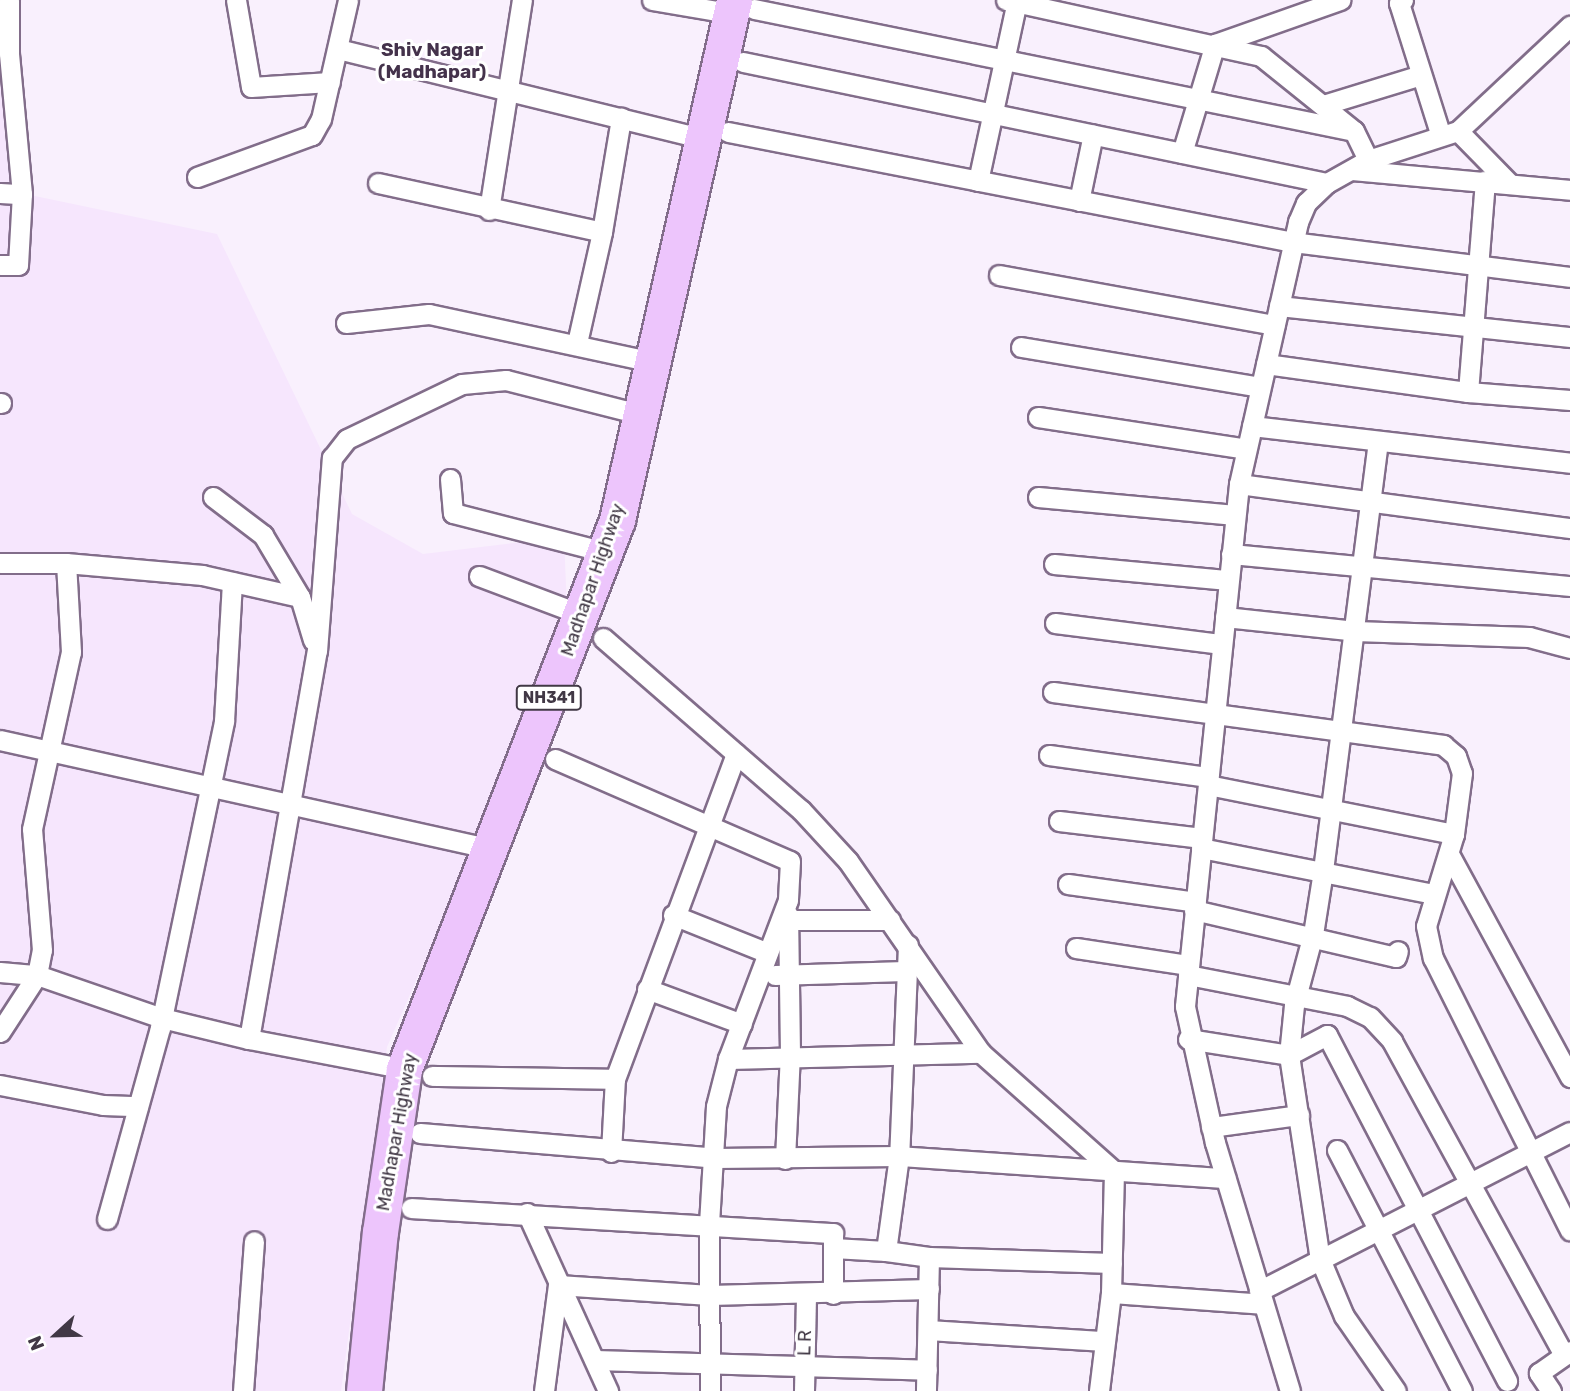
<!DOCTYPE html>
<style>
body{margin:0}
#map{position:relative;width:1570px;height:1391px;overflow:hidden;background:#f9f0fd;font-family:Rubik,sans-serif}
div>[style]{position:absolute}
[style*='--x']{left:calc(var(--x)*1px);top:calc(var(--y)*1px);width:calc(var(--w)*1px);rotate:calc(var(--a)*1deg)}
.built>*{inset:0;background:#f6e6fd}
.roads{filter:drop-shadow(2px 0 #826d8a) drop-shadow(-2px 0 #826d8a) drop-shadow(0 2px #826d8a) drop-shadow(0 -2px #826d8a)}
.street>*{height:19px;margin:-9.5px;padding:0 9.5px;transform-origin:9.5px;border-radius:9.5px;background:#fff}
.highway>*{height:35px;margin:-17.5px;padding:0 17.5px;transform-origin:17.5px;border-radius:17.5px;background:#edc5fc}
span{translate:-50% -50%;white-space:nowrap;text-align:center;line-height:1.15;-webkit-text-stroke:6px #fff;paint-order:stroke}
.shield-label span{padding:2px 5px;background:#fff;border:2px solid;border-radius:5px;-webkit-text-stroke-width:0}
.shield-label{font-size:16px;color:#413845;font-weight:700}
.street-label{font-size:18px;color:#413845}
.neighbourhood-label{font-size:19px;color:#44324b;font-weight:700}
.north{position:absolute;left:21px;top:1300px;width:70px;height:70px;-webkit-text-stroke:5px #fff;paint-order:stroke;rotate:248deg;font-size:19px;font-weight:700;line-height:28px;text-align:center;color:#413845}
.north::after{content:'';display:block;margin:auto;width:24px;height:32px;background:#413845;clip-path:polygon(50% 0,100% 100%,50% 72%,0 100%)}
</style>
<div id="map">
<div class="built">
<div style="clip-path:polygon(0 0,15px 0,30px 195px,217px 234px,352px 514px,423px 554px,564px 537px,568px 634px,387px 1047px,341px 1391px,0 1391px)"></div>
</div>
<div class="roads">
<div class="street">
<div style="--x:236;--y:0;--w:88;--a:80.2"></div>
<div style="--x:251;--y:87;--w:79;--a:-3.6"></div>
<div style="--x:652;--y:0;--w:72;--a:9.6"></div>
<div style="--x:1006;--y:0;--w:261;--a:12.4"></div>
<div style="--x:1261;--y:56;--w:119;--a:38.9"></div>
<div style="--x:1354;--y:131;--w:32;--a:64"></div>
<div style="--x:1403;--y:0;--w:5;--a:143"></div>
<div style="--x:1399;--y:3;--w:139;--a:72.5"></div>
<div style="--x:754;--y:9;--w:612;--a:11.49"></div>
<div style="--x:338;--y:49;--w:368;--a:13.8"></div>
<div style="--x:743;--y:62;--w:596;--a:11.71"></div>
<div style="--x:1323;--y:105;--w:102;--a:-17"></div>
<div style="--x:1458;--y:131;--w:73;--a:45.6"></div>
<div style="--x:728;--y:132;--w:576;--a:11.02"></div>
<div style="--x:1293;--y:242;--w:279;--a:7.2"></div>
<div style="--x:1182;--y:153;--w:114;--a:-73.2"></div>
<div style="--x:1215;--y:44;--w:133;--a:-19.4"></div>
<div style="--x:1352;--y:170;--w:219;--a:5.2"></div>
<div style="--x:197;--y:177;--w:122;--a:-20.1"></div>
<div style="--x:312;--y:135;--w:18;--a:-61"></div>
<div style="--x:321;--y:119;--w:122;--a:-77.2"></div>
<div style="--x:978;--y:181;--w:185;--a:-77.8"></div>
<div style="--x:378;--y:183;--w:229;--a:12.3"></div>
<div style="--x:0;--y:193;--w:22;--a:3"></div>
<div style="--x:1079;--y:201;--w:68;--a:-78.2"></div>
<div style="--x:489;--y:210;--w:213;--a:-81.1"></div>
<div style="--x:0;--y:265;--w:18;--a:0"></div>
<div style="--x:18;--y:265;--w:71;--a:-86.8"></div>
<div style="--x:22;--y:194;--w:142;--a:-95.3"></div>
<div style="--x:9;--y:53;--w:53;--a:-90"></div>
<div style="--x:999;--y:275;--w:280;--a:10.3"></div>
<div style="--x:1279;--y:306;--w:293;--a:6.1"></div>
<div style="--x:346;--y:323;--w:83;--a:-6.2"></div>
<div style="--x:429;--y:314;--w:220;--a:12.1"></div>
<div style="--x:577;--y:343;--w:114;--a:-77.3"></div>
<div style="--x:602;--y:232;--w:116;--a:-80.5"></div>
<div style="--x:1021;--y:347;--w:242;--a:9.5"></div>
<div style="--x:1266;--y:364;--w:204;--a:7.9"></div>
<div style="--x:1468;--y:392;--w:102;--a:4.5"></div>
<div style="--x:1468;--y:392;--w:212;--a:-85.4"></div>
<div style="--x:0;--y:403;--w:1;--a:0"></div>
<div style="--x:1038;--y:417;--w:210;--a:8.7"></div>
<div style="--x:1252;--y:426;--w:320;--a:6.6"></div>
<div style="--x:1378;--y:441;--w:434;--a:97.3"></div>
<div style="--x:1323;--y:871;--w:64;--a:99"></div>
<div style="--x:1313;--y:934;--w:73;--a:105"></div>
<div style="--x:1294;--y:1005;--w:50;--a:95.7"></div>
<div style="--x:1289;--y:1055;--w:206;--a:81.4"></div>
<div style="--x:1320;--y:1259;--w:62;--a:67.2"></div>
<div style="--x:1344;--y:1316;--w:91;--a:55.3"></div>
<div style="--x:450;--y:479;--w:34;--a:85"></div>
<div style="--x:453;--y:513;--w:149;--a:14.4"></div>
<div style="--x:1239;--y:484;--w:334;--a:7.6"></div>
<div style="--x:213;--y:497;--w:63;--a:37.2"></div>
<div style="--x:263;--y:535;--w:72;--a:59.2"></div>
<div style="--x:300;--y:597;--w:45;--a:73.2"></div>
<div style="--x:1038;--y:497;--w:198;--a:5.2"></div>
<div style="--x:1231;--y:554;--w:341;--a:5.4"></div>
<div style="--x:0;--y:563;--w:66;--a:0"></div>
<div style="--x:66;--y:563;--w:137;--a:5"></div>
<div style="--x:202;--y:575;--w:100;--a:12.7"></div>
<div style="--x:1054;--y:564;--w:175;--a:5.3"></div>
<div style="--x:479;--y:576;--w:103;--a:20.6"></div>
<div style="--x:1225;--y:617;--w:131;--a:6.1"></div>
<div style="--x:1355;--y:631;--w:174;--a:2"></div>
<div style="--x:1529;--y:637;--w:42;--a:15"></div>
<div style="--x:1055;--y:623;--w:168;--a:7.2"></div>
<div style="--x:603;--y:638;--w:262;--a:41"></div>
<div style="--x:801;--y:810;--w:69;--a:47.3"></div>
<div style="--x:848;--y:861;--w:234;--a:55.3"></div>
<div style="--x:981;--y:1053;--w:178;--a:41.6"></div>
<div style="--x:1114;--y:1171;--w:122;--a:91.4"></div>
<div style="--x:1111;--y:1293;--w:99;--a:97"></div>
<div style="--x:1053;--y:692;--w:394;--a:7.7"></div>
<div style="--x:1443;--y:745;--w:17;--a:40"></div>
<div style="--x:1456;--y:756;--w:18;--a:71"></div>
<div style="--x:1462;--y:773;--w:62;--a:97.5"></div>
<div style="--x:1454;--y:834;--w:96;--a:106.9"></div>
<div style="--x:1426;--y:926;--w:33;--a:78"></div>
<div style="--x:1433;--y:958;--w:305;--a:63.3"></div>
<div style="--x:0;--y:740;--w:492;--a:12.5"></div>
<div style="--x:1049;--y:755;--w:161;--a:7.9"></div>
<div style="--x:555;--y:759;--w:256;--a:23.5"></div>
<div style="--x:790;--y:861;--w:39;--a:93"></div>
<div style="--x:788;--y:900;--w:170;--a:110.7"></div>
<div style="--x:728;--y:1059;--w:49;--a:104.3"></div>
<div style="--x:716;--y:1106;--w:119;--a:93.4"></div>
<div style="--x:709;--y:1225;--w:166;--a:89.7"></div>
<div style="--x:1208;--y:785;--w:251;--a:11.3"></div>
<div style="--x:1059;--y:821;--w:144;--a:6.8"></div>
<div style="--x:1201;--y:848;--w:237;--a:11.2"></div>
<div style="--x:1449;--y:854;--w:254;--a:61.5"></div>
<div style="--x:1068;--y:884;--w:129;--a:8"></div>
<div style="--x:1194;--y:910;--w:207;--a:13.1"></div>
<div style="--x:1396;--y:957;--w:6;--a:-72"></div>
<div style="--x:673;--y:915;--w:102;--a:21.8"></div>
<div style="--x:787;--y:920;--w:103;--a:0"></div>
<div style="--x:908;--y:945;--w:211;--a:92.4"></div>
<div style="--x:899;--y:1156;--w:96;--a:97.8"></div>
<div style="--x:886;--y:1251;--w:43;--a:7.9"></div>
<div style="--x:929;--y:1257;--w:134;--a:91.3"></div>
<div style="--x:1076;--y:948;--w:114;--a:8.6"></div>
<div style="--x:0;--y:972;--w:37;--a:5"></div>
<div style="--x:37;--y:975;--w:132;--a:19"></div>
<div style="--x:162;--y:1018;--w:89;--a:13.6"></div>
<div style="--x:249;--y:1039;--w:150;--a:10.8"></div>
<div style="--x:775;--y:975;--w:130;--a:-1.8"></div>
<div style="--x:1188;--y:975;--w:162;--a:11"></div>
<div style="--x:1347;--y:1006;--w:25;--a:26"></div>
<div style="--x:1370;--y:1017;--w:33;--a:47"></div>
<div style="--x:1392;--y:1041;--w:358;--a:61.3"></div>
<div style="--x:647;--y:989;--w:101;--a:20.2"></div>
<div style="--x:0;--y:1032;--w:68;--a:-57"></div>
<div style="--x:37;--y:975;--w:25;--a:-79"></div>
<div style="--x:42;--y:950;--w:121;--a:-94.7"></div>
<div style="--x:32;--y:829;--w:181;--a:-77.6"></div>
<div style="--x:71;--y:652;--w:89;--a:-93.2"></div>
<div style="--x:249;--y:1039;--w:394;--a:-80.1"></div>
<div style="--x:317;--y:651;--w:194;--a:-85.6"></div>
<div style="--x:332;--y:458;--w:24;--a:-52"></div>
<div style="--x:347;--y:439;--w:127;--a:-25.6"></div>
<div style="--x:462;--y:384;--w:44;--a:-5.2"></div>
<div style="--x:506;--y:380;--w:130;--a:14.3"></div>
<div style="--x:1188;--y:1039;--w:102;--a:9"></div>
<div style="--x:1289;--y:1055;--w:43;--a:-27.8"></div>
<div style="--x:1327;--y:1035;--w:390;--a:62.5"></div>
<div style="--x:728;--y:1059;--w:253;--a:-1.4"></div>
<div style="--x:432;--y:1076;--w:183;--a:0.9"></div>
<div style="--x:0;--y:1085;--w:105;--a:11"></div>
<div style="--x:103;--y:1105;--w:35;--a:2"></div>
<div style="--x:1211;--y:1127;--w:89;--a:-7.8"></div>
<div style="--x:420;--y:1133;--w:296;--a:4.8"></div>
<div style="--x:715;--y:1158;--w:184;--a:-0.6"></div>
<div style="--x:899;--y:1156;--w:327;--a:3.9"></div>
<div style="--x:1337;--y:1150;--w:271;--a:62.6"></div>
<div style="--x:611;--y:1152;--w:73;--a:-86.9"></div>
<div style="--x:615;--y:1079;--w:347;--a:-69.6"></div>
<div style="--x:785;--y:1159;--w:105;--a:-87.3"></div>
<div style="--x:790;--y:1054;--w:139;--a:-90.8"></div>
<div style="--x:411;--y:1208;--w:423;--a:3.4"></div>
<div style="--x:833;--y:1233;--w:61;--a:90"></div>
<div style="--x:527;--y:1213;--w:196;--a:65.5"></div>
<div style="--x:107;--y:1219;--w:198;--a:-74.5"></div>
<div style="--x:160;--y:1028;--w:314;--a:-78.2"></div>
<div style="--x:224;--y:721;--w:139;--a:-86.7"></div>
<div style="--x:833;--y:1248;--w:53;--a:3.2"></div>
<div style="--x:929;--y:1257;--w:183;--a:1.9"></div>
<div style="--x:1259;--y:1291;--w:349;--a:-27.1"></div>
<div style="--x:1111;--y:1293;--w:152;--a:4.1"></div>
<div style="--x:928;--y:1330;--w:177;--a:3.6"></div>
<div style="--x:596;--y:1360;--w:331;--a:1.7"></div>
<div style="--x:243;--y:1391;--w:150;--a:-85.8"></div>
<div style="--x:544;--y:1391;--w:107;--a:-82.5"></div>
<div style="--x:558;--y:1285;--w:152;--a:3.8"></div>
<div style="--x:710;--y:1295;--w:219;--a:-1.6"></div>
<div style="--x:804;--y:1391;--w:96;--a:-88.8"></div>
<div style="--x:1290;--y:1391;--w:259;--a:-106.8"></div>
<div style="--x:1215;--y:1143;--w:140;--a:-102.4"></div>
<div style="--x:1185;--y:1006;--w:525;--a:-84.09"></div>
<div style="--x:1239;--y:484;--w:269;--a:-77.3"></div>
<div style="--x:1298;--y:222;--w:21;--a:-67"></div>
<div style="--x:1306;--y:203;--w:29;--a:-44"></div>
<div style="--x:1327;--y:183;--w:47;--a:-29.3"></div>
<div style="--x:1368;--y:160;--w:95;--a:-17.9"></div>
<div style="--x:1458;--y:131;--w:154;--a:-43.2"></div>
<div style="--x:1551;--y:1391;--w:22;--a:-124"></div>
<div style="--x:1539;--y:1373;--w:38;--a:-35"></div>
</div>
<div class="highway">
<div style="--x:364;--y:1391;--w:160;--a:-84.3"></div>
<div style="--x:380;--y:1232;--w:165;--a:-81.6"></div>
<div style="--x:404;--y:1069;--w:589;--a:-68.79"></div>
<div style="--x:617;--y:520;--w:533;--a:-77.32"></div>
</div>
</div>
<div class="shield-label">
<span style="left:549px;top:698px">NH341</span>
</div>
<div class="street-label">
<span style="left:593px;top:580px;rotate:-71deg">Madhapar Highway</span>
<span style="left:397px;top:1132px;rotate:-80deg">Madhapar Highway</span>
<span style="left:805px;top:1343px;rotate:-88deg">L R</span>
</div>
<div class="neighbourhood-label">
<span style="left:432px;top:61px">Shiv Nagar<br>(Madhapar)</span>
</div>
<div class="north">N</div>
</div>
